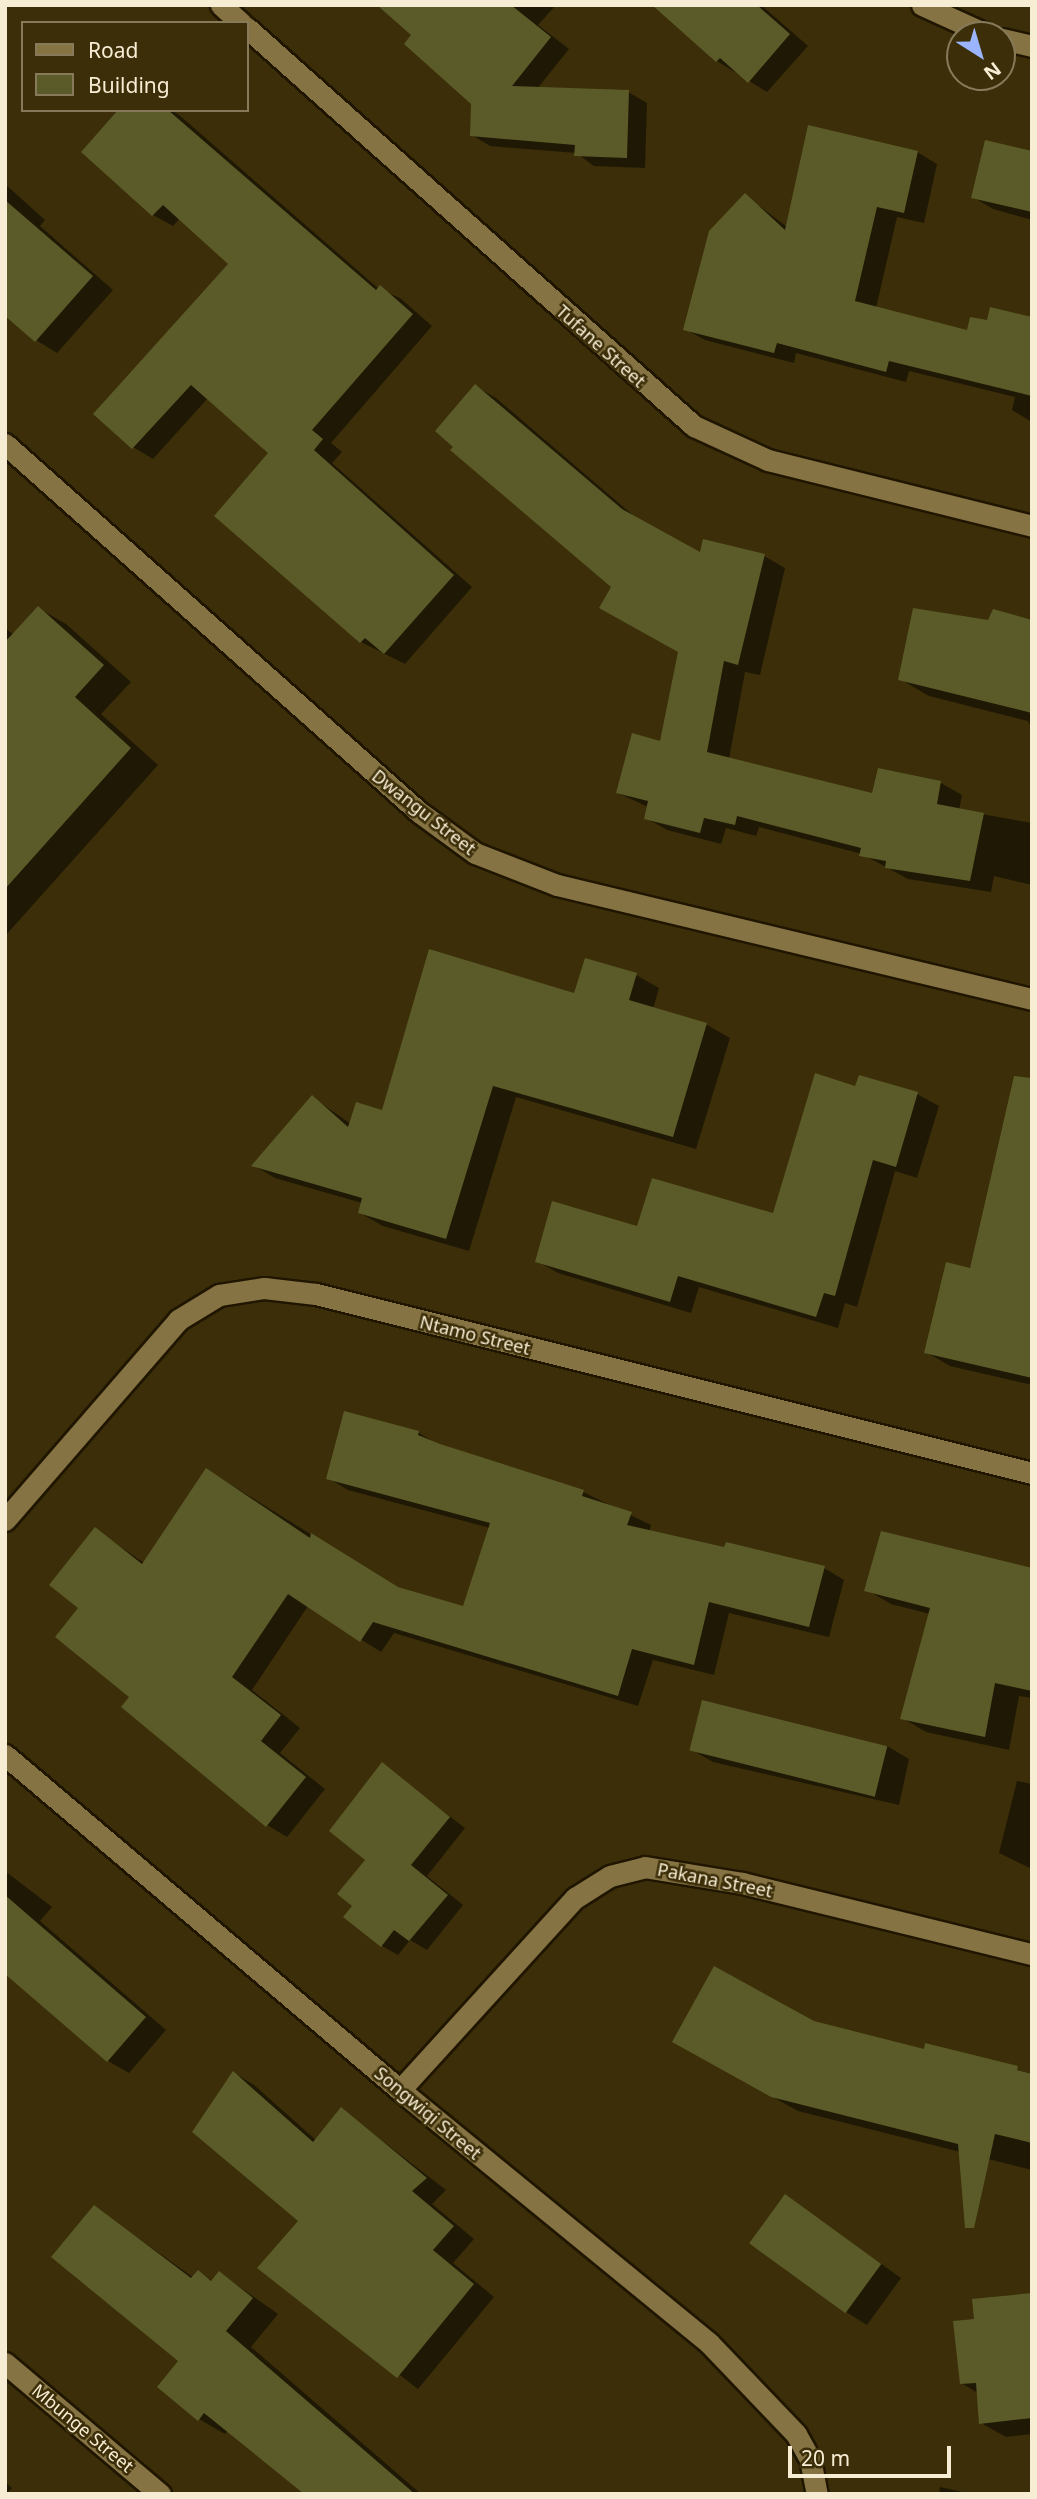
<!DOCTYPE html>
<style>
body{margin:0}
#map{position:relative;width:1037px;height:2499px;overflow:hidden;background:#3b2e08;font-family:"Noto Sans",sans-serif}
div>[style]{position:absolute}
[style*='--x']{left:calc(var(--x)*1px);top:calc(var(--y)*1px);width:calc(var(--w)*1px);rotate:calc(var(--a)*1deg)}
.shadow>*{inset:0;background:#0007}
.building>*{inset:0;background:#5b5b29;transform-origin:0 0}
.roads{filter:drop-shadow(2px 0 #201600) drop-shadow(-2px 0 #201600) drop-shadow(0 2px #201600) drop-shadow(0 -2px #201600)}
.minor>*{height:21px;margin:-10.5px;padding:0 10.5px;transform-origin:10.5px;border-radius:10.5px;background:#867343}
span{translate:-50% -50%;white-space:nowrap;text-align:center;line-height:1.15;-webkit-text-stroke:5px #3b2e08;paint-order:stroke}
.street-label{font-size:18px;color:#f7edd4}
.frame{position:absolute;inset:0;border:7px solid #f7edd4;pointer-events:none}
.legend{position:absolute;left:21px;top:21px;width:228px;height:91px;box-sizing:border-box;background:#3b2e08;border:2px solid #867a5a;margin:0;padding:9px 12px;list-style:none;font-size:21px;color:#f7edd4}
.legend li{display:flex;align-items:center;gap:14px;height:35px}
.legend b{width:35px;border:2px solid #867a5a}
.north{position:absolute;left:946px;top:21px;width:70px;height:70px;box-sizing:border-box;background:#3b2e08;border:2px solid #867a5a;border-radius:50%;rotate:143deg;font-size:19px;font-weight:700;line-height:28px;text-align:center;color:#f7edd4}
.north::after{content:'';display:block;margin:auto;width:24px;height:32px;background:#9ab5fd;clip-path:polygon(50% 0,100% 100%,50% 72%,0 100%)}
.scale{position:absolute;left:788px;top:2446px;width:163px;height:32px;box-sizing:border-box;border:4px solid #f7edd4;border-top:0;padding-left:9px;font-size:21px;line-height:24px;white-space:nowrap;color:#f7edd4;-webkit-text-stroke:5px #3b2e08;paint-order:stroke}
</style>
<div id="map">
<div class="shadow">
<div style="clip-path:polygon(380px 5px,556px 5px,538px 25px,569px 49px,537px 89px,628px 92px,647px 103px,645px 168px,594px 166px,576px 153px,490px 146px,472px 135px,473px 103px,414px 35px)"></div>
<div style="clip-path:polygon(663px 5px,761px 5px,808px 46px,767px 92px,717px 61px)"></div>
<div style="clip-path:polygon(120px 110px,170px 110px,178px 114px,379px 289px,400px 298px,432px 326px,331px 443px,342px 452px,332px 463px,472px 587px,405px 664px,361px 642px,270px 453px,208px 398px,153px 459px,133px 447px,230px 264px,180px 218px,173px 226px,153px 215px)"></div>
<div style="clip-path:polygon(917px 152px,937px 164px,924px 223px,897px 217px,876px 308px,968px 332px,988px 322px,1032px 319px,1032px 422px,1012px 410px,1015px 397px,909px 371px,906px 382px,796px 353px,794px 363px,705px 340px,685px 329px,745px 195px,787px 227px)"></div>
<div style="clip-path:polygon(1032px 152px,1032px 220px,993px 209px,973px 197px)"></div>
<div style="clip-path:polygon(5px 184px,45px 220px,40px 226px,113px 290px,57px 353px,36px 340px,5px 302px)"></div>
<div style="clip-path:polygon(475px 386px,496px 398px,641px 522px,701px 555px,764px 556px,785px 568px,760px 675px,745px 672px,729px 759px,874px 795px,941px 783px,962px 795px,959px 810px,1032px 823px,1032px 885px,994px 876px,991px 892px,908px 879px,862px 854px,759px 827px,756px 836px,726px 828px,721px 844px,667px 830px,646px 818px,648px 807px,618px 793px,662px 743px,680px 651px,613px 587px)"></div>
<div style="clip-path:polygon(38px 608px,66px 624px,131px 682px,101px 714px,158px 765px,6px 935px,5px 628px,14px 635px)"></div>
<div style="clip-path:polygon(989px 622px,1032px 622px,1032px 728px,1028px 721px,929px 696px,900px 679px)"></div>
<div style="clip-path:polygon(636px 975px,659px 988px,653px 1009px,707px 1025px,730px 1038px,696px 1149px,516px 1097px,469px 1251px,383px 1226px,360px 1213px,362px 1203px,275px 1178px,253px 1165px,312px 1097px,351px 1124px,383px 1113px,575px 995px)"></div>
<div style="clip-path:polygon(857px 1088px,917px 1094px,939px 1106px,917px 1178px,895px 1171px,857px 1307px,845px 1303px,838px 1328px,699px 1287px,691px 1313px,558px 1273px,537px 1261px,638px 1229px,774px 1215px)"></div>
<div style="clip-path:polygon(1032px 1138px,1032px 1385px,950px 1366px,926px 1352px,972px 1270px)"></div>
<div style="clip-path:polygon(346px 1413px,419px 1433px,439px 1445px,583px 1492px,651px 1525px,649px 1532px,824px 1568px,844px 1580px,829px 1637px,729px 1613px,714px 1675px,653px 1660px,638px 1706px,394px 1633px,381px 1652px,308px 1606px,252px 1690px,300px 1728px,280px 1753px,325px 1789px,287px 1837px,267px 1825px,132px 1696px,81px 1608px,96px 1530px,144px 1563px,207px 1470px,401px 1590px,464px 1609px,490px 1528px,348px 1490px,328px 1478px)"></div>
<div style="clip-path:polygon(1032px 1570px,1032px 1698px,1019px 1696px,1009px 1750px,926px 1732px,902px 1718px,930px 1614px,891px 1604px,867px 1590px)"></div>
<div style="clip-path:polygon(887px 1746px,909px 1759px,899px 1805px,713px 1762px,692px 1750px)"></div>
<div style="clip-path:polygon(382px 1765px,465px 1828px,427px 1876px,463px 1905px,427px 1950px,410px 1940px,398px 1955px,382px 1946px,355px 1905px,368px 1860px)"></div>
<div style="clip-path:polygon(1017px 1781px,1032px 1784px,1032px 1869px,999px 1853px)"></div>
<div style="clip-path:polygon(5px 1871px,52px 1907px,40px 1921px,166px 2030px,129px 2073px,108px 2061px,5px 1972px)"></div>
<div style="clip-path:polygon(813px 2023px,925px 2051px,927px 2045px,1032px 2074px,1032px 2170px,798px 2111px,699px 2056px)"></div>
<div style="clip-path:polygon(234px 2073px,254px 2085px,317px 2141px,341px 2109px,446px 2190px,432px 2204px,474px 2239px,453px 2263px,494px 2297px,418px 2389px,260px 2268px,300px 2221px)"></div>
<div style="clip-path:polygon(786px 2196px,901px 2278px,867px 2325px,846px 2312px)"></div>
<div style="clip-path:polygon(94px 2207px,194px 2278px,198px 2273px,213px 2281px,220px 2273px,278px 2314px,251px 2347px,421px 2494px,307px 2494px,228px 2430px,225px 2434px,199px 2419px,180px 2361px)"></div>
<div style="clip-path:polygon(1032px 2294px,1032px 2434px,1006px 2437px,981px 2423px,978px 2393px,961px 2383px,976px 2321px)"></div>
<div style="clip-path:polygon(5px 2482px,12px 2488px,6px 2494px,5px 2494px)"></div>
<div style="clip-path:polygon(940px 2487px,971px 2494px,939px 2494px)"></div>
</div>
<div class="building">
<div style="clip-path:polygon(377px 5px,511px 5px,551px 37px,512px 86px,629px 90px,627px 158px,574px 156px,575px 145px,470px 136px,471px 104px,404px 44px,411px 35px)"></div>
<div style="clip-path:polygon(652px 5px,757px 5px,790px 34px,748px 83px,720px 58px,716px 62px)"></div>
<div style="clip-path:polygon(118px 110px,168px 110px,376px 290px,380px 285px,413px 314px,312px 430px,323px 439px,314px 450px,454px 575px,384px 654px,365px 638px,360px 643px,214px 516px,268px 453px,191px 385px,132px 449px,93px 414px,228px 264px,163px 205px,152px 216px,81px 152px)"></div>
<div style="clip-path:polygon(808px 125px,918px 151px,904px 213px,877px 207px,855px 301px,967px 330px,970px 317px,987px 320px,990px 307px,1032px 317px,1032px 396px,889px 361px,886px 372px,777px 343px,774px 353px,683px 330px,709px 231px,745px 193px,785px 230px)"></div>
<div style="clip-path:polygon(985px 140px,1032px 151px,1032px 212px,971px 198px)"></div>
<div style="clip-path:polygon(5px 200px,93px 276px,35px 342px,5px 316px)"></div>
<div style="clip-path:polygon(475px 384px,622px 509px,700px 552px,703px 539px,765px 554px,738px 665px,724px 661px,707px 752px,872px 793px,878px 768px,941px 781px,937px 804px,984px 813px,970px 881px,885px 868px,886px 861px,859px 856px,861px 848px,737px 816px,735px 825px,704px 818px,700px 833px,644px 819px,648px 801px,616px 793px,632px 733px,660px 741px,678px 652px,599px 608px,611px 587px,450px 450px,453px 447px,435px 431px)"></div>
<div style="clip-path:polygon(38px 606px,104px 665px,75px 697px,131px 748px,5px 889px,5px 642px)"></div>
<div style="clip-path:polygon(913px 608px,988px 620px,993px 609px,1032px 620px,1032px 713px,898px 680px)"></div>
<div style="clip-path:polygon(429px 949px,574px 993px,585px 958px,637px 973px,629px 1000px,707px 1023px,673px 1137px,493px 1086px,446px 1239px,358px 1213px,362px 1198px,251px 1166px,312px 1095px,348px 1127px,356px 1102px,382px 1110px)"></div>
<div style="clip-path:polygon(815px 1073px,855px 1086px,859px 1075px,918px 1092px,896px 1167px,873px 1160px,835px 1296px,824px 1293px,816px 1317px,678px 1276px,670px 1302px,535px 1262px,552px 1201px,637px 1226px,652px 1178px,773px 1213px)"></div>
<div style="clip-path:polygon(1014px 1076px,1032px 1078px,1032px 1378px,924px 1353px,946px 1262px,970px 1268px)"></div>
<div style="clip-path:polygon(344px 1411px,419px 1431px,418px 1435px,440px 1444px,584px 1490px,582px 1496px,632px 1512px,627px 1525px,724px 1547px,726px 1542px,825px 1566px,809px 1627px,709px 1602px,694px 1665px,632px 1649px,618px 1696px,373px 1622px,360px 1642px,288px 1594px,232px 1677px,281px 1715px,261px 1741px,306px 1777px,266px 1827px,121px 1707px,129px 1697px,55px 1637px,78px 1608px,49px 1585px,95px 1527px,142px 1564px,206px 1468px,310px 1538px,311px 1533px,398px 1587px,463px 1606px,490px 1523px,326px 1479px)"></div>
<div style="clip-path:polygon(881px 1531px,1032px 1568px,1032px 1691px,995px 1683px,985px 1737px,900px 1719px,930px 1608px,864px 1591px)"></div>
<div style="left:702px;top:1700px;width:191px;height:52px;rotate:14deg"></div>
<div style="clip-path:polygon(382px 1762px,450px 1817px,411px 1865px,448px 1895px,409px 1941px,394px 1930px,381px 1947px,343px 1917px,352px 1906px,337px 1894px,365px 1860px,329px 1831px)"></div>
<div style="clip-path:polygon(5px 1895px,146px 2017px,107px 2062px,5px 1974px)"></div>
<div style="clip-path:polygon(714px 1966px,814px 2021px,924px 2049px,925px 2043px,1018px 2066px,1017px 2070px,1032px 2074px,1032px 2143px,995px 2134px,974px 2228px,965px 2228px,958px 2144px,771px 2097px,672px 2042px)"></div>
<div style="clip-path:polygon(233px 2071px,313px 2142px,341px 2107px,427px 2178px,412px 2191px,454px 2226px,433px 2250px,474px 2284px,397px 2378px,257px 2268px,298px 2221px,192px 2132px)"></div>
<div style="left:785px;top:2194px;width:119px;height:61px;rotate:36deg"></div>
<div style="clip-path:polygon(94px 2205px,191px 2278px,198px 2270px,211px 2281px,219px 2271px,253px 2298px,226px 2331px,415px 2494px,304px 2494px,204px 2413px,198px 2421px,157px 2387px,178px 2361px,51px 2257px)"></div>
<div style="clip-path:polygon(1032px 2293px,1032px 2418px,979px 2424px,976px 2383px,960px 2384px,953px 2321px,974px 2319px,972px 2299px)"></div>
</div>
<div class="roads">
<div class="minor">
<div style="--x:221;--y:5;--w:27;--a:42"></div>
<div style="--x:922;--y:5;--w:72;--a:24.4"></div>
<div style="--x:247;--y:28;--w:599;--a:41.68"></div>
<div style="--x:694;--y:426;--w:81;--a:24.7"></div>
<div style="--x:768;--y:460;--w:272;--a:14"></div>
<div style="--x:1002;--y:39;--w:31;--a:13"></div>
<div style="--x:5;--y:444;--w:554;--a:41.63"></div>
<div style="--x:419;--y:812;--w:69;--a:36.2"></div>
<div style="--x:475;--y:853;--w:88;--a:21.3"></div>
<div style="--x:557;--y:885;--w:488;--a:13.5"></div>
<div style="--x:5;--y:1520;--w:264;--a:-49.1"></div>
<div style="--x:178;--y:1320;--w:48;--a:-31.4"></div>
<div style="--x:219;--y:1295;--w:46;--a:-8.8"></div>
<div style="--x:264;--y:1288;--w:52;--a:6.6"></div>
<div style="--x:316;--y:1294;--w:738;--a:14.04"></div>
<div style="--x:5;--y:1755;--w:518;--a:40.3"></div>
<div style="--x:400;--y:2090;--w:399;--a:39.3"></div>
<div style="--x:709;--y:2343;--w:126;--a:46.3"></div>
<div style="--x:796;--y:2434;--w:29;--a:61"></div>
<div style="--x:810;--y:2459;--w:36;--a:79"></div>
<div style="--x:400;--y:2090;--w:260;--a:-47.7"></div>
<div style="--x:575;--y:1898;--w:41;--a:-32.2"></div>
<div style="--x:610;--y:1876;--w:36;--a:-14"></div>
<div style="--x:645;--y:1867;--w:98;--a:9.4"></div>
<div style="--x:742;--y:1883;--w:299;--a:13.8"></div>
<div style="--x:5;--y:2363;--w:203;--a:40.2"></div>
</div>
</div>
<div class="street-label">
<span style="left:601px;top:346px;rotate:42deg">Tufane Street</span>
<span style="left:424px;top:812px;rotate:38deg">Dwangu Street</span>
<span style="left:475px;top:1335px;rotate:14deg">Ntamo Street</span>
<span style="left:715px;top:1880px;rotate:11deg">Pakana Street</span>
<span style="left:428px;top:2113px;rotate:40deg">Songwiqi Street</span>
<span style="left:83px;top:2428px;rotate:40deg">Mbunge Street</span>
</div>
<div class="frame"></div>
<ul class="legend">
<li><b style="height:9px;background:#867343"></b>Road</li>
<li><b style="height:19px;background:#5b5b29"></b>Building</li>
</ul>
<div class="north">N</div>
<div class="scale">20 m</div>
</div>
